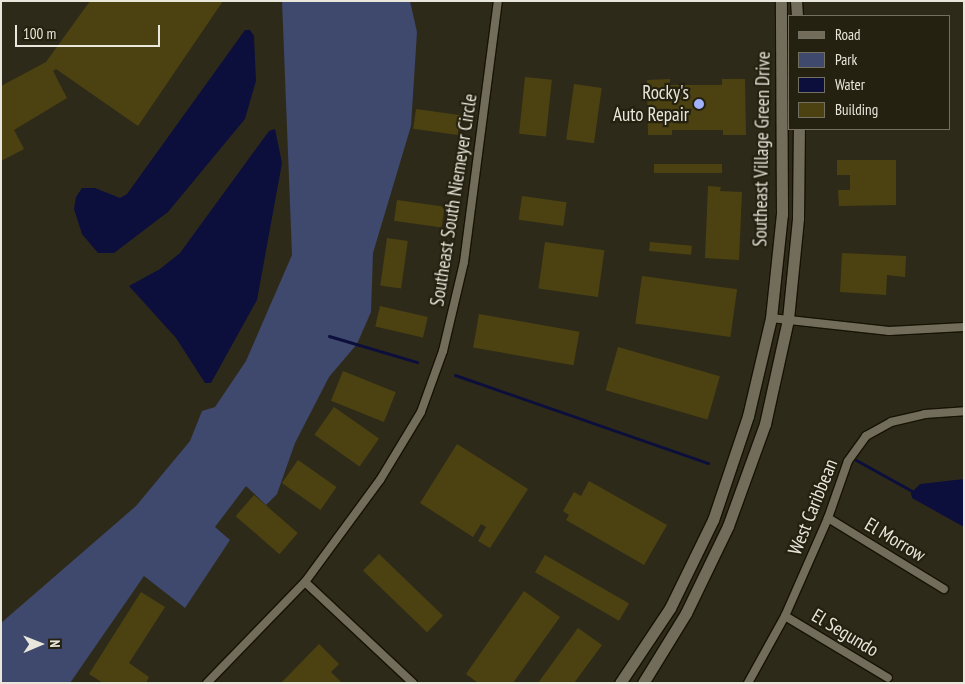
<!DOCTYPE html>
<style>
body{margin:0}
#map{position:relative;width:965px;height:684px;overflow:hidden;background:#2e2a19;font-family:"PT Sans Narrow",sans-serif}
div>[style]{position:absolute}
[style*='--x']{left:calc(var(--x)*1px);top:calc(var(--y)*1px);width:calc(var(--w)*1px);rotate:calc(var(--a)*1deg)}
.green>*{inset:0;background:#3f486d}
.water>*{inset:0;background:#0c0f3c}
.stream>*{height:3px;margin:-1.5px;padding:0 1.5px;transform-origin:1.5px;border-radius:1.5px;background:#0c0f3c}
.building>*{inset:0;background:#4c4211;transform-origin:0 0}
.roads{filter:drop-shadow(1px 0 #161304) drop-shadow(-1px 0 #161304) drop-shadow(0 1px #161304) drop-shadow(0 -1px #161304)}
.street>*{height:8px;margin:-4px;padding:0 4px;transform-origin:4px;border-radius:4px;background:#716d5a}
.secondary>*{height:11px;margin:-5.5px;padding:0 5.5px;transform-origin:5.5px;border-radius:5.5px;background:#716d5a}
.dots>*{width:14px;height:14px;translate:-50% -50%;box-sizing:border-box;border:2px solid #242110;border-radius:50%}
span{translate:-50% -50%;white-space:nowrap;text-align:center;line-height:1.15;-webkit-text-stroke:4.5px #242110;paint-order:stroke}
.poi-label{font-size:19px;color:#e9e6db}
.right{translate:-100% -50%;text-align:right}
.street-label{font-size:19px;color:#e9e6db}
.frame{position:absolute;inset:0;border:2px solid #e9e6db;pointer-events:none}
.legend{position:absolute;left:788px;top:15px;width:162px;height:115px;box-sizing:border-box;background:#242110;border:1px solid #737061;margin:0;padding:6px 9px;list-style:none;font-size:15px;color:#e9e6db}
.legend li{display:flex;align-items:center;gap:10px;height:25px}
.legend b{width:25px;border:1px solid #737061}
.north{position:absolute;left:15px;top:619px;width:50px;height:50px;-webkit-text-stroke:4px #242110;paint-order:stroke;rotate:89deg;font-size:14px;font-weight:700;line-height:20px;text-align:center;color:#e9e6db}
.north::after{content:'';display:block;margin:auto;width:18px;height:22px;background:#e9e6db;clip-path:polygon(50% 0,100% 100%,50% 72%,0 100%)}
.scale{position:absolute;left:15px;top:25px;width:145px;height:22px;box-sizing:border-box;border:2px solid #e9e6db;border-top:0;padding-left:6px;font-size:15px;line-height:18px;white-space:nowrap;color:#e9e6db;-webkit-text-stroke:4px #242110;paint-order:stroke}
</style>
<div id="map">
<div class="green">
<div style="clip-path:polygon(282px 1px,410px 1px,417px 32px,411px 126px,373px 253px,371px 312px,357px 344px,329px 377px,295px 443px,277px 494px,266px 505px,246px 486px,215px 527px,230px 540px,185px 608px,144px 576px,70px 683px,1px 683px,1px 623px,136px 506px,190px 441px,202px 411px,215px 407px,246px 361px,292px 255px)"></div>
</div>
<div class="water">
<div style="clip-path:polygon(245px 30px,250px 30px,254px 36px,256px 81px,245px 119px,168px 212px,114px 253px,98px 253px,82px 234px,74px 209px,76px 197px,82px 188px,95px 188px,120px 198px,127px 194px)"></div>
<div style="clip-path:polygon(275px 129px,282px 163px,257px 300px,211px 383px,205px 383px,176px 338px,129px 286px,160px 269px,180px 253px,269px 131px)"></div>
<div style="clip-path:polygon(964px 479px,964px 527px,912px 498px,911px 493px,920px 484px)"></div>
</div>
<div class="stream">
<div style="--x:329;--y:336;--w:92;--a:16.5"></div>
<div style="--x:455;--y:375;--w:268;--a:19.2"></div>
<div style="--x:856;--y:460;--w:64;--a:29"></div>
</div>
<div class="building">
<div style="clip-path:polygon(90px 1px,223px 1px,138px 126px,56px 69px,53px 71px,67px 98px,14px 130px,24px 149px,1px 161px,1px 86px,46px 62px)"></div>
<div style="left:525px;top:77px;width:27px;height:57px;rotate:6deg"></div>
<div style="clip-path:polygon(670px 79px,670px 85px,722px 85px,722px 79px,745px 79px,746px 135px,723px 135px,723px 130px,672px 130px,672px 135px,648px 135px,647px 80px)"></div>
<div style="left:574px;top:84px;width:28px;height:56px;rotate:8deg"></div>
<div style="left:416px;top:109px;width:45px;height:20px;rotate:8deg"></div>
<div style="clip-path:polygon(837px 160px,896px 160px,896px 205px,839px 206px,838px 190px,850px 190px,850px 175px,837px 175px)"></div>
<div style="left:722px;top:164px;width:9px;height:68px;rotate:90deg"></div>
<div style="clip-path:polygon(708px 186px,721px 187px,720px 191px,742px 192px,739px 260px,705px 258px)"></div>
<div style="left:522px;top:196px;width:45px;height:24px;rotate:8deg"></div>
<div style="left:397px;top:200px;width:48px;height:21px;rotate:8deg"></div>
<div style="left:387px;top:238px;width:21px;height:48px;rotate:8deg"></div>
<div style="left:545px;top:242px;width:60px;height:47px;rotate:8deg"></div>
<div style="left:650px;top:242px;width:42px;height:9px;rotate:5deg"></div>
<div style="clip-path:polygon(842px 253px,906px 256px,905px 277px,887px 275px,886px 295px,840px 292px)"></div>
<div style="left:642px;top:276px;width:96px;height:48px;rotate:8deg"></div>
<div style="left:380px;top:306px;width:49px;height:21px;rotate:13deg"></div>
<div style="left:479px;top:314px;width:102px;height:34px;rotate:10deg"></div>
<div style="left:618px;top:347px;width:106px;height:45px;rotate:16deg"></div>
<div style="left:343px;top:371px;width:57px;height:32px;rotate:22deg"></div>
<div style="left:334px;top:407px;width:55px;height:34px;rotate:35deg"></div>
<div style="clip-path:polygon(457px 444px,528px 489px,490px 548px,478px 541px,486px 527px,481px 524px,473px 537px,420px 503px)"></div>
<div style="left:298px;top:460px;width:47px;height:28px;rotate:35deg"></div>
<div style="clip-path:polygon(589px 481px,667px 525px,644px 565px,566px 520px,569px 515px,563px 511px,574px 492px,581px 496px)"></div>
<div style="left:254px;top:495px;width:58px;height:28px;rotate:41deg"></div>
<div style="left:379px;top:554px;width:89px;height:23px;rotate:44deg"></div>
<div style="left:545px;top:555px;width:97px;height:20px;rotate:30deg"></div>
<div style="clip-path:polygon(524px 591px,560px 617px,513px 683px,478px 683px,466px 674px)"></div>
<div style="clip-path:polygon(141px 592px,165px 607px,129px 663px,149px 677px,146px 683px,103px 683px,89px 674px)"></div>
<div style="clip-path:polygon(578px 628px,602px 645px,574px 683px,538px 683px)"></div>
<div style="clip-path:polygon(319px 644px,339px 664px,331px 672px,342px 683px,281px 683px)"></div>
</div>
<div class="roads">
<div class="street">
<div style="--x:771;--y:318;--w:119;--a:6.3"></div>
<div style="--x:889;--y:331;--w:75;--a:-3.1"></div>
<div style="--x:828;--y:518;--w:136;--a:31.5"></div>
<div style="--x:305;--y:582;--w:148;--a:43.1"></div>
<div style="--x:785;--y:616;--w:120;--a:31"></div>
<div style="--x:207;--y:683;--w:141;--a:-45.9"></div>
<div style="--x:305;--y:582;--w:127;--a:-53.7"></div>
<div style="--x:380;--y:480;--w:79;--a:-58.9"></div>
<div style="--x:421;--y:412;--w:65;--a:-70.2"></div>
<div style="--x:443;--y:351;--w:91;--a:-76.7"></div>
<div style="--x:464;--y:262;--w:263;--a:-82.6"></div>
<div style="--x:748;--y:683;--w:77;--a:-61.1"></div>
<div style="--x:785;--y:616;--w:107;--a:-66.3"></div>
<div style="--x:828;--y:518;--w:60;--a:-70.7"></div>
<div style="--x:848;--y:461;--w:31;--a:-54"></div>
<div style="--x:866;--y:436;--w:29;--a:-29"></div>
<div style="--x:891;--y:422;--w:35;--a:-13"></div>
<div style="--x:925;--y:414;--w:39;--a:-4"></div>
</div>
<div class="secondary">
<div style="--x:796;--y:1;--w:15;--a:86"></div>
<div style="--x:620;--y:683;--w:90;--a:-56.3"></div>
<div style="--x:670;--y:608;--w:98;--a:-64"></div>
<div style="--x:713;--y:520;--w:110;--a:-71.4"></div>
<div style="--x:748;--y:416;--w:101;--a:-76.8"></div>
<div style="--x:771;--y:318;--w:105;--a:-84"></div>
<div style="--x:782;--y:214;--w:213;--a:-90.3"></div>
<div style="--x:643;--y:683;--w:82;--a:-58.4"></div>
<div style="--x:686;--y:613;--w:97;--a:-64.2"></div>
<div style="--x:728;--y:526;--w:109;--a:-70.1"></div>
<div style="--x:765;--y:424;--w:107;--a:-77.6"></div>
<div style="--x:788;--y:319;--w:101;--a:-84.3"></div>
<div style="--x:798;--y:218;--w:89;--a:-89.4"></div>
</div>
</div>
<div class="dots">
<div style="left:699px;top:104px;background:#a1b3fd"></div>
</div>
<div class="poi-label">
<span class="right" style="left:689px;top:104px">Rocky's<br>Auto Repair</span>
</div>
<div class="street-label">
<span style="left:762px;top:149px;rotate:-89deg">Southeast Village Green Drive</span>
<span style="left:454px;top:200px;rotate:-81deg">Southeast South Niemeyer Circle</span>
<span style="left:813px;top:507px;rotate:-68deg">West Caribbean</span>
<span style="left:895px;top:540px;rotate:31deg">El Morrow</span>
<span style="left:845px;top:633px;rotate:31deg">El Segundo</span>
</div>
<div class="frame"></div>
<ul class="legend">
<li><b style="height:6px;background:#716d5a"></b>Road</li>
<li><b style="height:14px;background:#3f486d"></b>Park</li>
<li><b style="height:14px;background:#0c0f3c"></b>Water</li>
<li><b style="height:14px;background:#4c4211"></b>Building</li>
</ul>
<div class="north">N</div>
<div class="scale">100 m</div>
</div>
